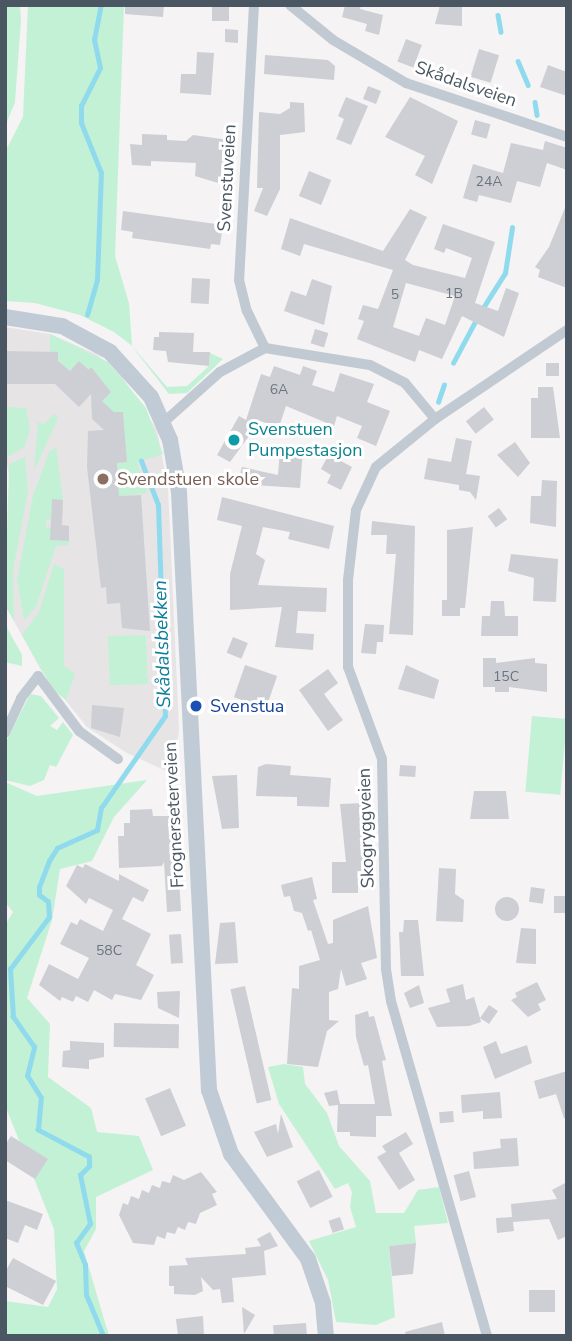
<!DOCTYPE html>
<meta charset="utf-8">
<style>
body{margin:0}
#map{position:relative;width:572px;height:1341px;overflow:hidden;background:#f5f3f3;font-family:"Nunito Sans",sans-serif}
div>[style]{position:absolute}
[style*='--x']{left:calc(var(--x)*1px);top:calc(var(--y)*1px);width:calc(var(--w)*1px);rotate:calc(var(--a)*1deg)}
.education>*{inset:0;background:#e6e4e5}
.green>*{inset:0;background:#c3f1d5;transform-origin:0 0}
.stream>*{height:4.5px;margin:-2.25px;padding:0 2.25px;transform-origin:2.25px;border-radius:2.25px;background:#90daee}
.building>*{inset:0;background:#cdcfd5;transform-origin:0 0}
.round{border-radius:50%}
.street>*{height:10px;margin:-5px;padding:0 5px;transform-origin:5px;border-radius:5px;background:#c1cad2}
.secondary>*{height:16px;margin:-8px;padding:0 8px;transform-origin:8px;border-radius:8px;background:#c1cbd6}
.dots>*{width:19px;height:19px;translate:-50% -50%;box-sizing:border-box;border:4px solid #fff;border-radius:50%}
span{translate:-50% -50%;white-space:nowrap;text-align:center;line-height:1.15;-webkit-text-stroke:6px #fff;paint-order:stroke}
.number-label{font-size:14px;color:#6b747e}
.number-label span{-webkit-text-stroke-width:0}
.street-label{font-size:18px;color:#4a5661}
.culture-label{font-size:18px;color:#0d838f}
.left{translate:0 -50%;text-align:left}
.education-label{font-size:18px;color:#785e54}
.transit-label{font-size:18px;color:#164399}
.water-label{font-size:19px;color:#0c7c9b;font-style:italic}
.frame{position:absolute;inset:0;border:7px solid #4a5661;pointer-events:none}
</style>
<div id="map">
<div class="education">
<div style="clip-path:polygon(5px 327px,50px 334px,96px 354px,121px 375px,157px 430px,168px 488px,179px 728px,175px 775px,127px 753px,87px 727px,41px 670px,5px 605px,11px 481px,5px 457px)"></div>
</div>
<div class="green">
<div style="clip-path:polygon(5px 5px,20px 5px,21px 20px,15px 102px,5px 127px)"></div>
<div style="clip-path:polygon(28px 5px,124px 5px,115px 256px,129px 303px,132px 346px,167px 387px,187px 386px,209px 366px,210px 353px,223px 359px,187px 393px,169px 394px,131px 345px,114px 332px,80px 315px,35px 303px,5px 301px,5px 152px,23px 117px)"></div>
<div style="clip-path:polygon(50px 334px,108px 362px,146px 408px,163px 454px,137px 462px,147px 493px,119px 496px,117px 463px,127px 462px,123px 412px,114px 412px,102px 401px,111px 392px,92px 368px,89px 370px,79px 362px,70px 371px,58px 361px,58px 352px,50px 352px)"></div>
<div style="clip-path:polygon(5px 407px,26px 408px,30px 429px,25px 446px,10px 456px,5px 455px)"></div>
<div style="clip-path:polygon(54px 414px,58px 418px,34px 471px,38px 422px,44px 424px)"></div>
<div style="clip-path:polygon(56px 447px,63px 500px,52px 500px,51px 520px,46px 520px,46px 527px,51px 528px,51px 540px,69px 541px,68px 545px,56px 546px,36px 607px,24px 620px,17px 580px,33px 496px,49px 452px)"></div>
<div style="clip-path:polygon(25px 457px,28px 492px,13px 570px,14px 621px,5px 605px,9px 464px)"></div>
<div style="clip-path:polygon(54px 564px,64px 569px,64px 666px,75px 674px,66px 700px,53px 690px,22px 635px,39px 612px)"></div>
<div style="clip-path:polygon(5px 624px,22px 655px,22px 666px,5px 662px)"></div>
<div style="left:146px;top:635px;width:49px;height:38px;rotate:88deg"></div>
<div style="clip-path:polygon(30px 694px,41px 696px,59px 718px,50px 726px,57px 730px,63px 722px,73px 735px,56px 767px,50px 765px,44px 780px,30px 786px,5px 780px,5px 744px)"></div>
<div style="left:532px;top:716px;width:35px;height:76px;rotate:5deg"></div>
<div style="clip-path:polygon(147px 780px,114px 817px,92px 861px,60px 869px,52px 920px,27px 998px,50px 1024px,48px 1077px,91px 1108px,97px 1132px,139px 1136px,153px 1170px,96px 1197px,96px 1229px,84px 1251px,109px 1336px,5px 1336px,5px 1301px,48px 1307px,57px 1289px,54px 1229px,5px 1105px,5px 925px,13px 912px,5px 902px,5px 782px,37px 796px)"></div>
<div style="clip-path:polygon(284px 1064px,303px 1067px,305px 1084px,327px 1113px,339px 1146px,370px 1181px,376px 1213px,404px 1213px,418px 1190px,439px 1187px,448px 1223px,414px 1226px,416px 1243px,389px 1246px,395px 1317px,376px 1325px,336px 1322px,328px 1280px,309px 1241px,356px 1227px,350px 1207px,352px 1192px,348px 1183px,335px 1189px,279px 1104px,268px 1067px)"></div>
</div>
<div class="stream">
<div style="--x:498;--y:15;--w:17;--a:80"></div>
<div style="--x:518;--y:61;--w:26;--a:67"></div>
<div style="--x:535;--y:102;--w:13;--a:81"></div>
<div style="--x:481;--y:311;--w:45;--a:-57.7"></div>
<div style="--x:505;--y:273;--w:46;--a:-81.2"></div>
<div style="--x:87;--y:315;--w:36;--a:-74"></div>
<div style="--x:97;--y:280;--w:107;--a:-87.9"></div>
<div style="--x:101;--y:173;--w:54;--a:-111.8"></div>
<div style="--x:81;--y:123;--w:17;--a:-90"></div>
<div style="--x:81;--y:106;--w:42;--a:-63.4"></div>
<div style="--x:100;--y:68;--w:29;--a:-102"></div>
<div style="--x:94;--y:40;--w:36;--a:-79"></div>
<div style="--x:453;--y:363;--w:51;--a:-61.9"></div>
<div style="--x:438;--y:402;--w:18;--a:-71"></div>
<div style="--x:103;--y:1336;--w:44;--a:-112.5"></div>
<div style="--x:86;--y:1295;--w:30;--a:-92"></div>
<div style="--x:85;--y:1265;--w:24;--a:-112"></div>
<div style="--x:76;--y:1243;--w:24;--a:-54"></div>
<div style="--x:90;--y:1224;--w:50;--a:-101.5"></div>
<div style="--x:80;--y:1175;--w:13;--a:-45"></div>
<div style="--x:89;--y:1166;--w:9;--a:-90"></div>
<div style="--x:89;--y:1157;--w:58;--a:-152.1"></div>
<div style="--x:38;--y:1130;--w:32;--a:-85"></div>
<div style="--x:41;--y:1098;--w:26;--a:-122"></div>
<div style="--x:27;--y:1076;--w:30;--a:-76"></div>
<div style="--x:34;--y:1047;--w:37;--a:-125"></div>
<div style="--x:13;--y:1017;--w:48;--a:-93.6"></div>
<div style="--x:10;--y:969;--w:65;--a:-53.1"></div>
<div style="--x:49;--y:917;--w:15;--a:-94"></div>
<div style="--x:48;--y:902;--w:11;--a:-142"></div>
<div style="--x:39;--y:895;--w:8;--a:-90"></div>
<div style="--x:39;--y:887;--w:28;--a:-69"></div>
<div style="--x:49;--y:861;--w:15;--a:-58"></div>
<div style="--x:57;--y:848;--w:44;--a:-24.2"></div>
<div style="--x:97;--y:830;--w:22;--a:-80"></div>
<div style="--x:101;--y:808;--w:112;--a:-55.2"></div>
<div style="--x:165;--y:716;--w:211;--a:-91.9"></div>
<div style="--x:158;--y:505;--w:47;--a:-111.1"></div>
</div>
<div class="building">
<div style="clip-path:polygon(125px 5px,164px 5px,163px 17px,125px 14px)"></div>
<div style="left:212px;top:5px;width:17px;height:16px"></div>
<div style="clip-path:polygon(345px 5px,361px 5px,360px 9px,383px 15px,379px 35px,365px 31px,367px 24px,342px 17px)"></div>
<div style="clip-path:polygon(440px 5px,462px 5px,462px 26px,435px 24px)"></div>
<div style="clip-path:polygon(225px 29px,238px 30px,238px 43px,225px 42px)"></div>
<div style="left:406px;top:39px;width:17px;height:24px;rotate:21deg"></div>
<div style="left:479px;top:49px;width:21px;height:29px;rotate:17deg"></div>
<div style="clip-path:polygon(197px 52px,214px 53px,211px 95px,180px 93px,181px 74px,196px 74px)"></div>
<div style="clip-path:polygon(265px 55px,328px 60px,335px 66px,334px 80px,264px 74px)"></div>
<div style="clip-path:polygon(548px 65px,567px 72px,567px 96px,540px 87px)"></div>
<div style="left:487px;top:85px;width:14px;height:14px;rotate:17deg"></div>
<div style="left:368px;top:86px;width:14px;height:14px;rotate:21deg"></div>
<div style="clip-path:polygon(346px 97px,368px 106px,351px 145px,336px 139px,344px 119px,338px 116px)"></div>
<div style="clip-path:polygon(410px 97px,458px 121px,432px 184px,415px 175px,425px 156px,385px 137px)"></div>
<div style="clip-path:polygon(290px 102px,304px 103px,305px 132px,280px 135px,280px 189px,267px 216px,254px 211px,263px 188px,257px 188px,259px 112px,280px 114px,290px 108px)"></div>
<div style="left:475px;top:120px;width:16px;height:15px;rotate:15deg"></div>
<div style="clip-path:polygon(142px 134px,167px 135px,167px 140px,186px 141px,193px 135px,236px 141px,235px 154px,230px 154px,228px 186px,195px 176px,196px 163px,151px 161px,151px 166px,132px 165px,130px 144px,142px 145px)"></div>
<div style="clip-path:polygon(545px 141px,567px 148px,567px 170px,547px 163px,540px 187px,517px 181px,511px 203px,479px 195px,477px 202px,463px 198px,473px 164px,503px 173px,511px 143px,543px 150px)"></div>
<div style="left:309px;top:171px;width:24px;height:27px;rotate:22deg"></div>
<div style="clip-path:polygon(567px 203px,567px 288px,538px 277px,540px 270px,535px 267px,549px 247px)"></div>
<div style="clip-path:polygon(evenodd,410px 209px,427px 217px,405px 260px,413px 265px,465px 278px,472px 258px,446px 248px,444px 253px,434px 249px,443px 224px,495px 242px,475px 303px,498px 311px,506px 288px,519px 293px,504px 337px,462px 316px,442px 359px,419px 350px,415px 362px,392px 353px,357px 339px,364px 321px,358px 319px,363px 305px,378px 309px,393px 270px,304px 244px,300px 256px,281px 249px,290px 218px,383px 251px,410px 209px,406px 283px,455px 296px,445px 325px,426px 318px,419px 336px,393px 327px,406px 283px)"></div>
<div style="clip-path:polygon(123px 211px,223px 225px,220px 245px,211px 244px,210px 249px,132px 238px,133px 232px,121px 230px)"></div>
<div style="left:192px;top:278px;width:18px;height:25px;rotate:3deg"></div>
<div style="clip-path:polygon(312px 279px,332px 286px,324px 325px,284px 311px,291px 291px,306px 296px)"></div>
<div style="left:315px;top:329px;width:14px;height:15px;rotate:17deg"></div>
<div style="clip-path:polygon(159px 332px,194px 333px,193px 352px,210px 352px,209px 366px,168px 362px,166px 351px,153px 350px,154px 337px,159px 337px)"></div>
<div style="clip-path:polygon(5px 351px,58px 352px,58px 361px,70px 371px,79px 361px,89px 370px,91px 367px,111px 392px,102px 401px,114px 412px,123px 412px,127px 462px,117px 463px,119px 496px,141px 495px,150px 631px,122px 628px,120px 603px,107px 604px,106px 587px,101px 588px,87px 467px,88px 431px,104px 430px,92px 419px,91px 394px,79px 407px,55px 384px,7px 384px)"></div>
<div style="left:546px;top:363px;width:13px;height:13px"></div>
<div style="clip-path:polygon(274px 366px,300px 375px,303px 366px,317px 371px,312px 385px,334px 392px,340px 373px,374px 384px,367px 402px,390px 411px,376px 446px,357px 438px,362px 426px,337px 416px,334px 426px,286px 406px,279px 427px,260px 421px,230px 462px,217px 455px,239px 416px,246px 420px,261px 374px,270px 377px)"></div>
<div style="clip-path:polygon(538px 387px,553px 387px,560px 438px,531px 438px,531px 398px,538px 398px)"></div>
<div style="left:484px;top:407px;width:16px;height:23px;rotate:52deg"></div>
<div style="clip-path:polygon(456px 438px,472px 441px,466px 474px,480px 476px,476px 500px,470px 492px,459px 490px,459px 485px,424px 479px,428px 458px,451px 462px)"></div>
<div style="clip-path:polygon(515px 442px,530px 463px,518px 477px,497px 455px)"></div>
<div style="clip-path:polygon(280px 449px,303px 450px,300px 488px,237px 484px,242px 467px,278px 475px)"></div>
<div style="clip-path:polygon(330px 452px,342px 453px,339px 460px,352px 467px,341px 490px,327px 483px,331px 475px,321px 469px)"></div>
<div style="clip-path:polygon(542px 480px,557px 481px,556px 527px,530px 523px,531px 496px,541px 496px)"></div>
<div style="clip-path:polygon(222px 497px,334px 526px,329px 549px,288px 539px,290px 532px,263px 527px,256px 554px,265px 560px,258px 585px,327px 588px,326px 612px,298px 611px,296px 633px,314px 634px,313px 650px,275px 647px,282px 607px,230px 610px,230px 574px,242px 526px,217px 520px)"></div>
<div style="clip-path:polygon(52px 499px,63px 500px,62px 525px,69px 526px,69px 541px,50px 540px)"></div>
<div style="left:499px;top:508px;width:14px;height:14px;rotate:54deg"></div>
<div style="clip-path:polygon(372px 521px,415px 526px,413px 635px,389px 634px,396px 554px,386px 554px,387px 535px,371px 535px)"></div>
<div style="clip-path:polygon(473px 527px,465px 608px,460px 608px,460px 616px,442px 616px,442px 600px,447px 600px,447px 530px)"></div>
<div style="clip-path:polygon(511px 554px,558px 559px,556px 602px,533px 601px,534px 578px,508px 571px)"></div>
<div style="clip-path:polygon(491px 601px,504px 601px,505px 616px,518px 616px,518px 636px,481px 636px,482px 616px,490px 616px)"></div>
<div style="clip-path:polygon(365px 624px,384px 625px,383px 642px,377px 642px,376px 654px,361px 653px)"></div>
<div style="left:233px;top:637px;width:16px;height:17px;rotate:22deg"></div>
<div style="clip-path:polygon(483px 658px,496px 658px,496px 663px,535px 658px,535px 663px,547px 664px,547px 692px,509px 687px,509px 692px,495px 692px,495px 687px,483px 687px)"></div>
<div style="left:245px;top:665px;width:34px;height:34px;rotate:19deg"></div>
<div style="clip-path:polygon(406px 665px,439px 680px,434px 699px,398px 689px)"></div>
<div style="clip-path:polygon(328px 669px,338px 683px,324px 694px,343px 720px,328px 731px,299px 690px)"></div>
<div style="clip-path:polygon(92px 705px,124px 708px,120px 737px,91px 728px)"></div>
<div style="clip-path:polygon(266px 764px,291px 766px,290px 775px,331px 778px,329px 807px,297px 806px,297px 797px,256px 796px,258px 767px)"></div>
<div style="left:400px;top:765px;width:16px;height:11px;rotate:4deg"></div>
<div style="clip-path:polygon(237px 775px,239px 828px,222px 829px,212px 776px)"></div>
<div style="clip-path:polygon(474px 791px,506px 791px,509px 819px,470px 819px)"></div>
<div style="clip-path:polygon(365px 803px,366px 855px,376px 855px,376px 871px,358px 871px,358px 893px,332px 893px,332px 862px,346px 862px,340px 804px)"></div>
<div style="clip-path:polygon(152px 809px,153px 816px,175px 816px,181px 911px,167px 912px,164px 862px,162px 866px,119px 868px,118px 836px,124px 836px,124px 823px,130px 823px,130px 810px)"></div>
<div style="clip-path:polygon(85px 864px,119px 881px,119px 874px,149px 890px,143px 902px,133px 897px,122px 919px,151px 934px,136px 965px,154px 975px,141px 1000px,115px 994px,112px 1000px,94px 990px,88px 1002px,76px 996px,73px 1002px,62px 997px,60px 1001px,39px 985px,49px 964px,78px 979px,89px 958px,60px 944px,71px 922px,77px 925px,80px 919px,103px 931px,113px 910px,89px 898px,86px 904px,66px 886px,77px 865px,83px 868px)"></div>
<div style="clip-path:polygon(439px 868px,456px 869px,455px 894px,464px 900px,463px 922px,436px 921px)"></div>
<div style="clip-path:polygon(312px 877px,317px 899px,313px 900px,328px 944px,333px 943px,333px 920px,368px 906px,377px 958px,361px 963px,367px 979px,346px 986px,341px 969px,338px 989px,329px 992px,329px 1020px,339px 1021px,327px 1031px,318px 1067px,287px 1064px,292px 988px,299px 989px,299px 966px,320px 960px,311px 930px,308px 931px,302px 913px,294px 911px,290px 896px,284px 897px,281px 885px)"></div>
<div style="left:531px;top:887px;width:14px;height:15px;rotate:8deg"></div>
<div style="left:554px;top:896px;width:13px;height:17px"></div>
<div class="round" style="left:495px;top:897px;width:24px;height:24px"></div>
<div style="clip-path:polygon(404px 920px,418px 920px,424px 976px,401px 976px,399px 932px,403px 932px)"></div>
<div style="clip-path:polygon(235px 922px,238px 963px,215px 964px,220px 923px)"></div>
<div style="clip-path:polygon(521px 928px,536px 929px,536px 964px,516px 963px)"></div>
<div style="left:181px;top:934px;width:29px;height:12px;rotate:86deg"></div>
<div style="clip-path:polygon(537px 982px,546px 1000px,538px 1004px,541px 1010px,528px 1017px,511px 1000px,517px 997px,515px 993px)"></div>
<div style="clip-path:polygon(463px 984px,466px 1000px,474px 997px,480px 1018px,489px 1005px,498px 1011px,489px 1024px,480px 1018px,481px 1022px,469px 1026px,437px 1027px,428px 1008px,450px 1002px,446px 989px)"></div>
<div style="clip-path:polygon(419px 985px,424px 1003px,410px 1008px,404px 993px)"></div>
<div style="left:245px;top:986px;width:117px;height:15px;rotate:77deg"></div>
<div style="clip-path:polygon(180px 991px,179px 1018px,158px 1008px,157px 992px)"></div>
<div style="clip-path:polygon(368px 1011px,369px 1017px,374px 1016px,386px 1060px,382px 1061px,392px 1116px,376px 1116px,376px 1137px,350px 1136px,350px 1132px,337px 1132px,338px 1105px,329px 1106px,324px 1093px,337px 1090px,340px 1104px,375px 1104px,368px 1065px,364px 1066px,356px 1037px,355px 1015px)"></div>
<div style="left:114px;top:1023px;width:65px;height:24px;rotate:1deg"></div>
<div style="clip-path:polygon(70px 1041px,104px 1043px,104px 1057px,89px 1060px,89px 1069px,62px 1067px,63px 1051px,70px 1050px)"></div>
<div style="clip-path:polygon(496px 1041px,501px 1054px,527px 1045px,532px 1063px,495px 1079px,483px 1047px)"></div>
<div style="clip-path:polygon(567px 1071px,567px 1118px,564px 1118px,556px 1094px,539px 1099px,534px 1081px)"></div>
<div style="left:170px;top:1088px;width:41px;height:27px;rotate:67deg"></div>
<div style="clip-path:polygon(500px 1092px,502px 1118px,483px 1119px,483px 1111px,462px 1113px,461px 1095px)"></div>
<div style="left:453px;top:1111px;width:11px;height:14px;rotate:85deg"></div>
<div style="clip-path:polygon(281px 1114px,293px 1147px,267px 1157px,254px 1132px,276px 1124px,278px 1134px)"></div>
<div style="clip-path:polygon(406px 1132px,413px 1144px,399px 1153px,415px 1180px,399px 1190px,377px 1157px,386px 1152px,382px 1146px)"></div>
<div style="clip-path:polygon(11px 1136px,48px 1159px,35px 1179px,5px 1160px,5px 1145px)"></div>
<div style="clip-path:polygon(517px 1138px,519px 1166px,474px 1169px,473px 1152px,501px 1148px,500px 1139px)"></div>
<div style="left:319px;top:1170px;width:30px;height:25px;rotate:63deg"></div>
<div style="left:469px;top:1171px;width:27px;height:16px;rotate:75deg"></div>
<div style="clip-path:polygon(201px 1172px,217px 1192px,212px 1194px,217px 1205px,200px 1213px,196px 1224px,188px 1222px,185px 1230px,178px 1227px,175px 1234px,167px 1232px,165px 1239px,157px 1236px,154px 1245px,133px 1243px,119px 1215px,123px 1203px,128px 1205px,131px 1196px,139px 1199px,142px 1190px,149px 1193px,152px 1185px,160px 1188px,162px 1181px,170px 1183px,173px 1175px,184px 1180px)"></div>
<div style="clip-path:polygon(567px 1182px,567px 1236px,558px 1240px,549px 1219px,513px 1222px,514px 1231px,497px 1233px,496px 1218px,512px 1217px,511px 1204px,557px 1199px,552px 1190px)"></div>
<div style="clip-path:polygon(5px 1200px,43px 1214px,37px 1230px,25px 1225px,18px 1243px,5px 1238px)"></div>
<div style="left:340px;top:1217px;width:13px;height:12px;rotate:72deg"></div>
<div style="clip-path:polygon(270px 1232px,278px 1246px,264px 1251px,266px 1275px,232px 1278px,234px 1302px,222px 1303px,220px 1289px,213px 1290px,201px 1277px,203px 1291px,195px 1295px,174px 1294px,174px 1286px,169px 1286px,169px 1266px,188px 1265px,185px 1258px,246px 1254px,245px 1248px,261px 1246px,257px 1239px)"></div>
<div style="clip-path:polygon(416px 1243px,413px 1274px,392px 1276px,389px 1246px)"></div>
<div style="clip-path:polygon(13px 1258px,56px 1281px,43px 1305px,5px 1286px,5px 1272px)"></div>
<div style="left:529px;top:1290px;width:26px;height:22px"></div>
<div style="clip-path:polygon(242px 1307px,255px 1315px,244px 1334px)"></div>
<div style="clip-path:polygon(203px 1316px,204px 1336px,178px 1336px,176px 1319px)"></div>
<div style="clip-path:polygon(442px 1322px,445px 1336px,406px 1336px,405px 1332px)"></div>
<div style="left:306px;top:1323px;width:13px;height:33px;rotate:86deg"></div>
</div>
<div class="street">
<div style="--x:254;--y:5;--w:275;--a:93.1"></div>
<div style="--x:239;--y:280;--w:32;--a:76"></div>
<div style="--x:247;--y:311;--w:41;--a:64.1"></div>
<div style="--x:290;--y:5;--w:55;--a:39.1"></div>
<div style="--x:333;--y:40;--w:85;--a:30.5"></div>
<div style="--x:406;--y:83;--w:170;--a:18.5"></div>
<div style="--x:164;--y:422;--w:75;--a:-41.8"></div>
<div style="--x:220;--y:372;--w:51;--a:-28.1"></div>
<div style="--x:265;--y:348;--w:106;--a:9.2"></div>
<div style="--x:370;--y:365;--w:39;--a:27"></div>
<div style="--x:405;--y:383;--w:47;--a:50.2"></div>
<div style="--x:5;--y:733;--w:38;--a:-65"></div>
<div style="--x:21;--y:698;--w:28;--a:-52"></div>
<div style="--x:38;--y:676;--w:69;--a:53.3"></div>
<div style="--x:79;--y:731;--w:48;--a:35.7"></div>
<div style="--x:487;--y:1336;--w:348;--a:-106"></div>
<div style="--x:391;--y:1001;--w:32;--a:-99"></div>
<div style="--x:386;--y:969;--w:210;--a:-91.1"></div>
<div style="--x:382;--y:759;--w:98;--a:-110.3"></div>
<div style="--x:348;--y:667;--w:87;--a:-90"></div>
<div style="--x:348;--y:580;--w:70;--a:-83.5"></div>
<div style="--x:356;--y:510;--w:47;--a:-65.1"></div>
<div style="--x:376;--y:467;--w:76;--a:-39.1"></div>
<div style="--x:435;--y:419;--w:159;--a:-34"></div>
</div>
<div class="secondary">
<div style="--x:5;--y:317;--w:58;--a:9"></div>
<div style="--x:62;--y:326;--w:55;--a:28.4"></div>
<div style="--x:110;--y:352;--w:61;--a:47.7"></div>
<div style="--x:151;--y:397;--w:47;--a:66.2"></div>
<div style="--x:170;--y:440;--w:53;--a:80.2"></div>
<div style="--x:179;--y:492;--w:599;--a:87.13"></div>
<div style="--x:209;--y:1090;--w:68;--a:71"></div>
<div style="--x:231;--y:1154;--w:130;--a:53.7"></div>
<div style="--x:308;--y:1259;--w:46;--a:71.2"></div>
<div style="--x:323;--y:1303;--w:33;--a:85"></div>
</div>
<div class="dots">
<div style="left:234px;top:440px;background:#0f9aa8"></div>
<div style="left:103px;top:479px;background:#8d6e63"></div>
<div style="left:196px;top:706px;background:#1a4fb4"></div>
</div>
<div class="number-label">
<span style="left:489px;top:182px">24A</span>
<span style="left:454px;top:294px">1B</span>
<span style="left:395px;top:295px">5</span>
<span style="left:279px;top:390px">6A</span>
<span style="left:506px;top:677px">15C</span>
<span style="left:109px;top:951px">58C</span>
</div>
<div class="street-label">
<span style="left:466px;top:84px;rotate:19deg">Skådalsveien</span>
<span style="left:227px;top:178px;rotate:-87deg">Svenstuveien</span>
<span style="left:174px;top:815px;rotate:-93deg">Frognerseterveien</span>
<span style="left:366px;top:828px;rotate:-92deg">Skogryggveien</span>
</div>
<div class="culture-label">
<span class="left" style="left:248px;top:440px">Svenstuen<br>Pumpestasjon</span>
</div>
<div class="education-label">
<span class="left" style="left:117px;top:479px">Svendstuen skole</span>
</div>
<div class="transit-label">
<span class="left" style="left:210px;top:706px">Svenstua</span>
</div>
<div class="water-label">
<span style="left:163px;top:644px;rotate:-92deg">Skådalsbekken</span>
</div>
<div class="frame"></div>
</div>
